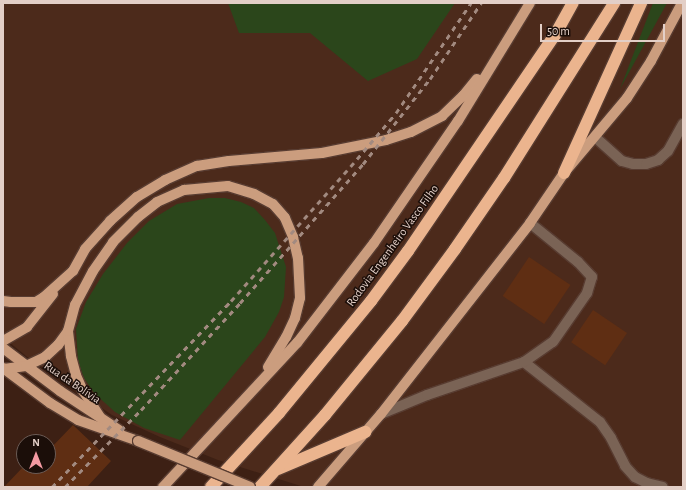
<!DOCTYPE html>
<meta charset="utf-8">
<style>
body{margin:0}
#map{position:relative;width:686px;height:490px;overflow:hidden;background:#3d2014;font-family:"Alegreya Sans",sans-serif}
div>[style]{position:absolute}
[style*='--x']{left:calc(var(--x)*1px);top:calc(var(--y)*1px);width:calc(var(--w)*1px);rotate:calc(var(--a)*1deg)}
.built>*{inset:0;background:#4c2a1b}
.green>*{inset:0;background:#2b461b}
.building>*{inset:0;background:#5f2e13;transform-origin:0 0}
.roads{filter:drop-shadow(1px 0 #583c31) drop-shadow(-1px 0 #583c31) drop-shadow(0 1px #583c31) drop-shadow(0 -1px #583c31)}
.minor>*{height:10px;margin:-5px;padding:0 5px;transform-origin:5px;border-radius:5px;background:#7a6355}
.major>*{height:10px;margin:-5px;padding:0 5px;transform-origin:5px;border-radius:5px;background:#cb9d7e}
.highway>*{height:12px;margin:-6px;padding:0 6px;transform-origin:6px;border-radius:6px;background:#ebb48e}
.rail>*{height:3px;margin-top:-1.5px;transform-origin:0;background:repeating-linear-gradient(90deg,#a28a80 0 5px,transparent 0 10px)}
.bridges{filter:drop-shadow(1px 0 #583c31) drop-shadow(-1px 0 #583c31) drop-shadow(0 1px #583c31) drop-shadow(0 -1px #583c31)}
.major-bridge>*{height:10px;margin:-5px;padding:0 5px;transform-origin:5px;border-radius:5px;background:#cb9d7e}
span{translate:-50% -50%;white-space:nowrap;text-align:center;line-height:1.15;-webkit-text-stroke:3px #1b0e09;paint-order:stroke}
.street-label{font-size:12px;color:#e3cfc7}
.frame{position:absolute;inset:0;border:4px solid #e3cfc7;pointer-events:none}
.north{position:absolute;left:16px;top:434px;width:40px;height:40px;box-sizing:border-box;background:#1b0e09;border:1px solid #6b5b55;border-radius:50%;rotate:0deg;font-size:11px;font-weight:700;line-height:16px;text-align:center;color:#e3cfc7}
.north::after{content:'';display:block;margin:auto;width:14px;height:18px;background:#f49aa2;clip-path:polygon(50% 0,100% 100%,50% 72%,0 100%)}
.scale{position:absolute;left:540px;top:24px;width:125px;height:18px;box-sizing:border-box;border:2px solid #e3cfc7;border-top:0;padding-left:5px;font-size:12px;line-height:14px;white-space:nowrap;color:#e3cfc7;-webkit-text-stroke:3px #1b0e09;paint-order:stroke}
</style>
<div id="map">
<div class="built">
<div style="clip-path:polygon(3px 3px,683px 3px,683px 487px,304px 487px,218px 460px,160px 437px,112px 415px,26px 356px,3px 337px)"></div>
</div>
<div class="green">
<div style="clip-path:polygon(228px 3px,455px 3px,417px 59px,368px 81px,310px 33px,239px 33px)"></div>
<div style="clip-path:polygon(653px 3px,667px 3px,620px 89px)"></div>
<div style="clip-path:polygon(209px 198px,225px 198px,241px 202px,254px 208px,265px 220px,275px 233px,286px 267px,284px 297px,279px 312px,265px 337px,180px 440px,144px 428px,115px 412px,94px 393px,84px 378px,78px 361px,76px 329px,86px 302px,103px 274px,127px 243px,149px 221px,177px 204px)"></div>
</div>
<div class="building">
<div style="left:529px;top:257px;width:50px;height:47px;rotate:34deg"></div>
<div style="left:593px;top:310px;width:41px;height:39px;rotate:34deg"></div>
<div style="clip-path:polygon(73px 425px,111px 461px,87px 487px,4px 487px,24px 466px,48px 466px,48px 451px)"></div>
</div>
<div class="roads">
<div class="minor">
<div style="--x:595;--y:137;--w:36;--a:42"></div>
<div style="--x:622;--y:161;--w:11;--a:15"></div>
<div style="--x:633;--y:164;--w:13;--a:0"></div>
<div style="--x:646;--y:164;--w:13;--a:-18"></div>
<div style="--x:658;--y:160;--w:13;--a:-42"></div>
<div style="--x:668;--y:151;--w:31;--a:-61"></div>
<div style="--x:524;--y:362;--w:97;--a:38.3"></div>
<div style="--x:600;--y:422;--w:19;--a:55"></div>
<div style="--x:611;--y:438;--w:31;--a:63"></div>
<div style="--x:625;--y:466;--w:15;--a:48"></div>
<div style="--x:635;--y:477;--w:13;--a:27"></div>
<div style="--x:647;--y:483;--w:16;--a:14"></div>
<div style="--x:381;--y:414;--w:50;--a:-22.4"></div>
<div style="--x:427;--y:395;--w:102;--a:-18.8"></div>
<div style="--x:524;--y:362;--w:35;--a:-35"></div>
<div style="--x:553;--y:342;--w:60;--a:-55.2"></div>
<div style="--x:587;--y:293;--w:17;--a:-73"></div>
<div style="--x:592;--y:277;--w:21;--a:-133"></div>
<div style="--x:578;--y:262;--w:62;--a:-140.9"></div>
</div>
<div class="major">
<div style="--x:3;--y:301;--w:8;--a:7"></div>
<div style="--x:11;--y:302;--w:25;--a:0"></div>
<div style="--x:36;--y:302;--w:9;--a:-32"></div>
<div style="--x:44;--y:297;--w:39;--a:-42"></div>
<div style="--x:73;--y:271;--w:25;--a:-61"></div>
<div style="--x:85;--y:249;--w:38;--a:-48"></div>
<div style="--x:110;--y:221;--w:36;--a:-42"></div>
<div style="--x:137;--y:197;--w:33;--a:-31"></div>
<div style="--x:165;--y:180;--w:35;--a:-24"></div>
<div style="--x:197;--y:166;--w:32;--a:-9"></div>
<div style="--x:229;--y:161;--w:93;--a:-4.9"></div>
<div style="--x:322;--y:153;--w:65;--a:-11.5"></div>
<div style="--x:386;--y:140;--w:26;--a:-18"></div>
<div style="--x:411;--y:132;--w:35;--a:-27"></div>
<div style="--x:442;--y:116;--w:29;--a:-44"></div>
<div style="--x:463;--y:96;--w:22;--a:-51"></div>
<div style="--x:3;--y:341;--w:28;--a:-30"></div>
<div style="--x:27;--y:327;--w:42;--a:-51.8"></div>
<div style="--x:3;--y:348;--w:71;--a:37"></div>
<div style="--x:60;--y:391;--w:71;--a:33.5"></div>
<div style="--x:3;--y:368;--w:59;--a:36.7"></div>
<div style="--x:50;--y:403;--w:33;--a:31"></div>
<div style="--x:78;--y:420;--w:64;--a:19.3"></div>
<div style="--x:4;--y:369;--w:22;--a:-8"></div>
<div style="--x:26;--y:366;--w:21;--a:-25"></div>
<div style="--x:45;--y:357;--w:18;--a:-43"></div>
<div style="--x:58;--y:345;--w:17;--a:-54"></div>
<div style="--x:100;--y:417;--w:31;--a:-123"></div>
<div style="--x:83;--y:391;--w:17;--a:-114"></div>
<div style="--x:76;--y:375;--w:20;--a:-105"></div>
<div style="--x:71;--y:356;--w:25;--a:-97"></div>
<div style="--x:68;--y:331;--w:27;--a:-75"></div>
<div style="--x:75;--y:305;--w:38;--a:-62"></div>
<div style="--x:93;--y:271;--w:35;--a:-55"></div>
<div style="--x:113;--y:242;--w:35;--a:-45"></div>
<div style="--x:138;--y:217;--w:24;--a:-38"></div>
<div style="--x:157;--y:202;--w:30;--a:-24"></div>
<div style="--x:184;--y:190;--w:44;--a:-5.2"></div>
<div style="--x:228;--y:186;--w:27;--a:17"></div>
<div style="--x:254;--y:194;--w:21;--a:28"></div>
<div style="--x:273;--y:204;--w:18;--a:49"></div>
<div style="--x:285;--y:218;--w:21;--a:67"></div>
<div style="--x:293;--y:237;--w:22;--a:77"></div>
<div style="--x:298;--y:258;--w:40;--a:87.1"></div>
<div style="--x:300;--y:298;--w:21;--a:104"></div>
<div style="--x:295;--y:318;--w:21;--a:115"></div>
<div style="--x:286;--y:337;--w:35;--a:121"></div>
<div style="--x:163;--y:487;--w:197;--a:-47.1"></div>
<div style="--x:297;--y:343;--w:126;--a:-52.4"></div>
<div style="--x:374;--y:243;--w:148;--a:-55.5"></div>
<div style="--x:458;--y:121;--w:138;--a:-58.6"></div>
<div style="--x:318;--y:487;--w:96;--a:-49.2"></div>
<div style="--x:381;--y:414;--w:242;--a:-52"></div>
<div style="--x:530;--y:223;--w:60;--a:-55.8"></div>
<div style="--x:564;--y:173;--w:98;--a:-50"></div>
<div style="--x:627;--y:98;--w:44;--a:-57"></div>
<div style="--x:651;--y:61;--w:66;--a:-61.9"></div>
</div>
<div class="highway">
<div style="--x:564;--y:173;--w:187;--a:-65.6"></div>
<div style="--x:278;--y:469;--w:95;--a:-23"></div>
<div style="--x:211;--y:487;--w:100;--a:-47.4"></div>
<div style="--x:279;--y:413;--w:145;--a:-50.6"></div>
<div style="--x:371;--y:301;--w:62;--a:-53.5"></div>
<div style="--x:408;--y:251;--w:261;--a:-55.8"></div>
<div style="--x:555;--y:35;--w:37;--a:-61"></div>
<div style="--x:260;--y:487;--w:97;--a:-47.9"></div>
<div style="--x:325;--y:415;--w:122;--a:-50.7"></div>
<div style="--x:402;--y:321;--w:89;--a:-53.6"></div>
<div style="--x:455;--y:249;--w:86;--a:-55.4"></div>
<div style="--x:504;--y:178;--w:207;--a:-57.8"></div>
</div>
</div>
<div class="rail">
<div style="--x:52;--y:487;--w:258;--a:-46.1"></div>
<div style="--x:231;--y:301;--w:190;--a:-48.4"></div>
<div style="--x:357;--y:159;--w:60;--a:-49.7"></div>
<div style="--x:396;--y:113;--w:133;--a:-55.7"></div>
<div style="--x:65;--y:487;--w:108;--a:-45.4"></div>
<div style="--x:141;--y:410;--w:146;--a:-47.2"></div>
<div style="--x:240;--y:303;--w:186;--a:-48.5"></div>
<div style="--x:363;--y:164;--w:108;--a:-51.8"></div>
<div style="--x:430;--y:79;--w:92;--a:-56.1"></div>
</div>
<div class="bridges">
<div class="major-bridge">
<div style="--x:138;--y:441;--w:121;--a:22.3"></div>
</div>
</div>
<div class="street-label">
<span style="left:393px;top:246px;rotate:-54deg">Rodovia Engenheiro Vasco Filho</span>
<span style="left:72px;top:383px;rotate:34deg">Rua da Bolívia</span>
</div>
<div class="frame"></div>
<div class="north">N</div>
<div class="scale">50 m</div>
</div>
